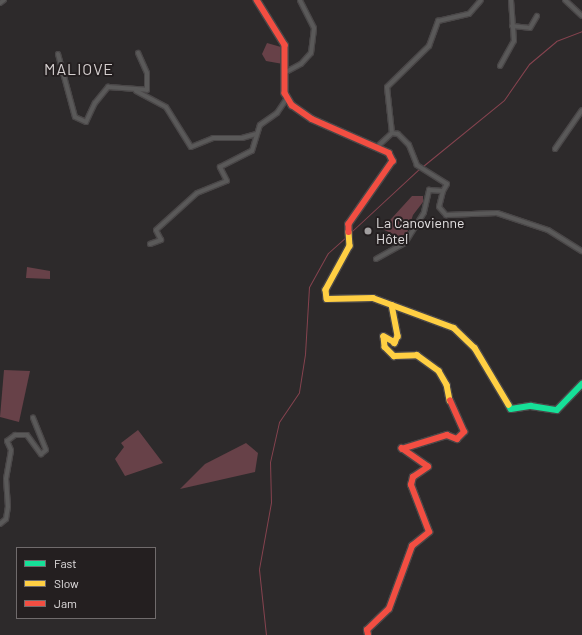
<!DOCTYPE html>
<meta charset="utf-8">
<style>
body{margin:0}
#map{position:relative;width:582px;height:635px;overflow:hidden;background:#2d2a2b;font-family:Barlow,sans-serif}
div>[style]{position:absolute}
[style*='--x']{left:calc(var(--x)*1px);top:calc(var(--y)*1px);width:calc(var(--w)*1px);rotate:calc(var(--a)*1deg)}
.green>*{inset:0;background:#674148}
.stream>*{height:1px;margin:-0.5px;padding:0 0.5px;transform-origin:0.5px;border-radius:0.5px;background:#86434f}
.roads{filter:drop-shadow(1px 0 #4a4748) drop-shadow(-1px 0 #4a4748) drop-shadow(0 1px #4a4748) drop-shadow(0 -1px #4a4748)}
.street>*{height:4px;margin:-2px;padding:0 2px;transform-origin:2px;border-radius:2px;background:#5a5959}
.fast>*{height:5.5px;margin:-2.75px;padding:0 2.75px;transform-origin:2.75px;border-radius:2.75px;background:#16e098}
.slow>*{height:5.5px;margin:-2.75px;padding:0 2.75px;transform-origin:2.75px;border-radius:2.75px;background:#ffcf43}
.jam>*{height:5.5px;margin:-2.75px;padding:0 2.75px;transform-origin:2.75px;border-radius:2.75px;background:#f24e42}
.dots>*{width:11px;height:11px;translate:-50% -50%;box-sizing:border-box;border:2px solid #241f20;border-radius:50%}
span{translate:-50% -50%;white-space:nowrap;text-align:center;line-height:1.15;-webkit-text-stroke:4px #241f20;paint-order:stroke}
.poi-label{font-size:14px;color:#e1dedf}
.left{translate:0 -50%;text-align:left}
.quarter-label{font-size:16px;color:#d5cfcf;letter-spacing:1px}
.legend{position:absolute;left:16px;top:547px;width:140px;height:72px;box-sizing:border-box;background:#241f20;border:1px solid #706b6c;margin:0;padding:5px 7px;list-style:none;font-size:12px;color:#e1dedf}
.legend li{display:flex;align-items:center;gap:8px;height:20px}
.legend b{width:20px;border:1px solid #706b6c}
</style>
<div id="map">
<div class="green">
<div style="clip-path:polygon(267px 43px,281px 47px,283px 64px,266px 61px,262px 54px)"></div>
<div style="clip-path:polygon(412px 196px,423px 196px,423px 202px,413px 215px,407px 233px,400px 237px,382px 229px)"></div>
<div style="clip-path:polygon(27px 267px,50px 271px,50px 279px,26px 278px)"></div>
<div style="clip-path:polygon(4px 370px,30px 371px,19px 422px,0 417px)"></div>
<div style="clip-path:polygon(138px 430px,163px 463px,125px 476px,115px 459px,124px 447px,121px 443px)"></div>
<div style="clip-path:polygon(246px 443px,258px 453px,255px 472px,180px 489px,205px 464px)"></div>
</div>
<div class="stream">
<div style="--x:423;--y:166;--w:104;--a:-39.2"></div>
<div style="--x:504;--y:100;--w:44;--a:-55.2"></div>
<div style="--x:529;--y:64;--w:35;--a:-40"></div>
<div style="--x:556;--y:41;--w:28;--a:-21"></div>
<div style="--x:352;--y:231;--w:91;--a:-42.8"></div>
<div style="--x:266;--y:635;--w:66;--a:-96.1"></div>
<div style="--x:259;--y:569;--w:68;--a:-79.8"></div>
<div style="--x:271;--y:502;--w:40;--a:-91.4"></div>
<div style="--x:270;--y:462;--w:41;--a:-77.3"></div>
<div style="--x:279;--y:422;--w:36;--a:-56"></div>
<div style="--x:299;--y:392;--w:38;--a:-81"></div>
<div style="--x:305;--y:354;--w:67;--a:-86.6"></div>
<div style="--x:309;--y:287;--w:39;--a:-61"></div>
<div style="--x:328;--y:253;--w:25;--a:-42"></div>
</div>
<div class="roads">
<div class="street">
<div style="--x:565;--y:0;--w:23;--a:43"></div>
<div style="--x:0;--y:3;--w:5;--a:-37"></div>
<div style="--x:512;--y:26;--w:18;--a:6"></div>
<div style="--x:530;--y:28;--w:14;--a:-60"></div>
<div style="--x:58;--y:54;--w:65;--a:74.9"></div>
<div style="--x:75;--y:117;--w:12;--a:24"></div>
<div style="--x:86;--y:122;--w:21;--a:-65"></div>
<div style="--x:95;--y:103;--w:21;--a:-51"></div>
<div style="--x:108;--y:87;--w:39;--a:4"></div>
<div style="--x:147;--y:90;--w:17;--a:-90"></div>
<div style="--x:147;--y:73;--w:22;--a:-114"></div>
<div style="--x:500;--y:66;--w:29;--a:-61"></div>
<div style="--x:514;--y:41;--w:41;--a:-94.2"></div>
<div style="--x:284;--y:73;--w:19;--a:-28"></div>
<div style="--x:301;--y:64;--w:15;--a:-48"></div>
<div style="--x:311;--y:53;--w:25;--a:-83"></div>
<div style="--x:314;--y:28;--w:31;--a:-117"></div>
<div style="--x:136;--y:91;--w:34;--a:28"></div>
<div style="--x:166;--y:107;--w:47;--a:58"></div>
<div style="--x:191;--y:147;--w:24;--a:-22"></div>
<div style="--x:213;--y:138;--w:29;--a:0"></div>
<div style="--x:242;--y:138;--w:15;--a:-16"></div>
<div style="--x:392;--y:133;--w:46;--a:-96.2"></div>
<div style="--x:387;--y:87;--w:59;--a:-44.3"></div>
<div style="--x:429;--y:46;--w:27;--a:-70"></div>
<div style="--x:438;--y:21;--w:32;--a:-13"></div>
<div style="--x:469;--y:14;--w:18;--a:-49"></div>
<div style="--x:555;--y:149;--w:47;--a:-55.3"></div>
<div style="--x:443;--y:191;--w:16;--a:104"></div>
<div style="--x:439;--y:207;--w:11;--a:49"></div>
<div style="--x:446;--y:215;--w:51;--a:-2.2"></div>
<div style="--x:497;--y:213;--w:54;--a:18.4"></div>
<div style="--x:548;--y:230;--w:40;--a:32"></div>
<div style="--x:150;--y:244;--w:12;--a:-20"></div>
<div style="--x:161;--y:240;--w:11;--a:-117"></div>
<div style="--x:156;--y:230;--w:55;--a:-42.1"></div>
<div style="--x:197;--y:193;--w:32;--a:-22"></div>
<div style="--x:227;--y:181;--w:16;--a:-117"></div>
<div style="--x:220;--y:167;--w:36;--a:-27"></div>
<div style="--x:252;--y:151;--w:27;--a:-73"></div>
<div style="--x:260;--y:125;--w:21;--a:-35"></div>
<div style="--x:277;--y:113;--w:18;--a:-56"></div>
<div style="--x:376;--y:259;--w:33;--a:-29"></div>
<div style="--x:405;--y:243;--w:36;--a:-58"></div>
<div style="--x:424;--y:212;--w:23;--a:-77"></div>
<div style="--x:429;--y:190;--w:14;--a:4"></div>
<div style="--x:443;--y:191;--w:8;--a:-60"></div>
<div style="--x:447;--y:184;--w:36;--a:-148"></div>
<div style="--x:417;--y:165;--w:22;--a:-112"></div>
<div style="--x:409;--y:145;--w:16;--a:-135"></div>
<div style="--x:398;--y:134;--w:6;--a:-171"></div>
<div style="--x:392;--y:133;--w:21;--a:137"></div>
<div style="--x:0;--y:524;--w:8;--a:-40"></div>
<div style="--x:6;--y:519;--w:12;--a:-81"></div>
<div style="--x:8;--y:507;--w:28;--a:-94"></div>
<div style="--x:6;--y:479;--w:29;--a:-80"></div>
<div style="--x:11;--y:450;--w:10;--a:-114"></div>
<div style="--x:7;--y:441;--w:10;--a:-37"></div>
<div style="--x:15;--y:435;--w:12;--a:0"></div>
<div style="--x:27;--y:435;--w:24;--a:54"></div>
<div style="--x:41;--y:454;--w:6;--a:-39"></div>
<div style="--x:46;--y:450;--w:35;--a:-112"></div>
</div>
<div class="fast">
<div style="--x:509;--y:405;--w:4;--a:63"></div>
<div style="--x:511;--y:409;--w:20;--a:-9"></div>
<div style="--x:531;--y:406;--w:26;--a:9"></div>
<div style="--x:557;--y:410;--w:36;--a:-46"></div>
</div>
<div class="slow">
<div style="--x:349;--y:232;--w:14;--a:86"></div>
<div style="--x:350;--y:246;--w:50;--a:118.6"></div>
<div style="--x:326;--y:290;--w:9;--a:84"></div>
<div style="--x:327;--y:299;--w:46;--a:-1.2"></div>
<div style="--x:373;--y:298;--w:86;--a:20.3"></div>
<div style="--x:454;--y:328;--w:29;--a:44"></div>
<div style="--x:475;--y:348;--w:66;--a:59.2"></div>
<div style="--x:392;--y:305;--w:32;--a:79"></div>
<div style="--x:398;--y:336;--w:8;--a:113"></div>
<div style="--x:395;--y:343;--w:13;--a:-151"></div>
<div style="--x:384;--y:337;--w:10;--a:84"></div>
<div style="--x:385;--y:347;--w:13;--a:45"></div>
<div style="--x:394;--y:356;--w:23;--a:-2"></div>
<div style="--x:417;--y:355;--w:27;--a:36"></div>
<div style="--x:439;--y:371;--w:16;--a:60"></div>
<div style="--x:447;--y:385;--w:16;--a:79"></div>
</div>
<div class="jam">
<div style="--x:257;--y:0;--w:53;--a:58.1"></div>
<div style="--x:285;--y:45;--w:48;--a:90"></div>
<div style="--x:285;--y:93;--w:14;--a:60"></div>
<div style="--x:292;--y:105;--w:24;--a:35"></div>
<div style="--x:312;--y:119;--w:84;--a:23.8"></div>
<div style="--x:389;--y:153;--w:9;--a:63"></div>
<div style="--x:393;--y:161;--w:77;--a:124.9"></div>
<div style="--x:349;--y:224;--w:8;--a:90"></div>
<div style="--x:368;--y:635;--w:5;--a:-101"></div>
<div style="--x:367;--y:630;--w:30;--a:-44"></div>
<div style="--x:389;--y:609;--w:67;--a:-69.9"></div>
<div style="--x:412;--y:546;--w:22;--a:-39"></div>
<div style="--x:429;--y:532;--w:50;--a:-111"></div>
<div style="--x:411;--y:485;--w:8;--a:-76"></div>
<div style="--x:413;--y:477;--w:18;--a:-34"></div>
<div style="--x:428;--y:467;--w:32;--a:-145"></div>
<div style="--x:402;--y:449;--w:47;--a:-17.3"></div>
<div style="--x:447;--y:435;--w:11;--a:22"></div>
<div style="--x:457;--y:439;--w:10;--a:-45"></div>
<div style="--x:464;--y:432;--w:34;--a:-114"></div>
</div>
</div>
<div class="dots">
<div style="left:368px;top:231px;background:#a29fa0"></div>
</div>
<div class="poi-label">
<span class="left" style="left:376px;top:231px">La Canovienne<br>Hôtel</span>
</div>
<div class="quarter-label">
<span style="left:79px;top:69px">MALIOVE</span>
</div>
<ul class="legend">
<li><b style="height:5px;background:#16e098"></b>Fast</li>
<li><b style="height:5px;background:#ffcf43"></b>Slow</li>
<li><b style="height:5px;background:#f24e42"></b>Jam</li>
</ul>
</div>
